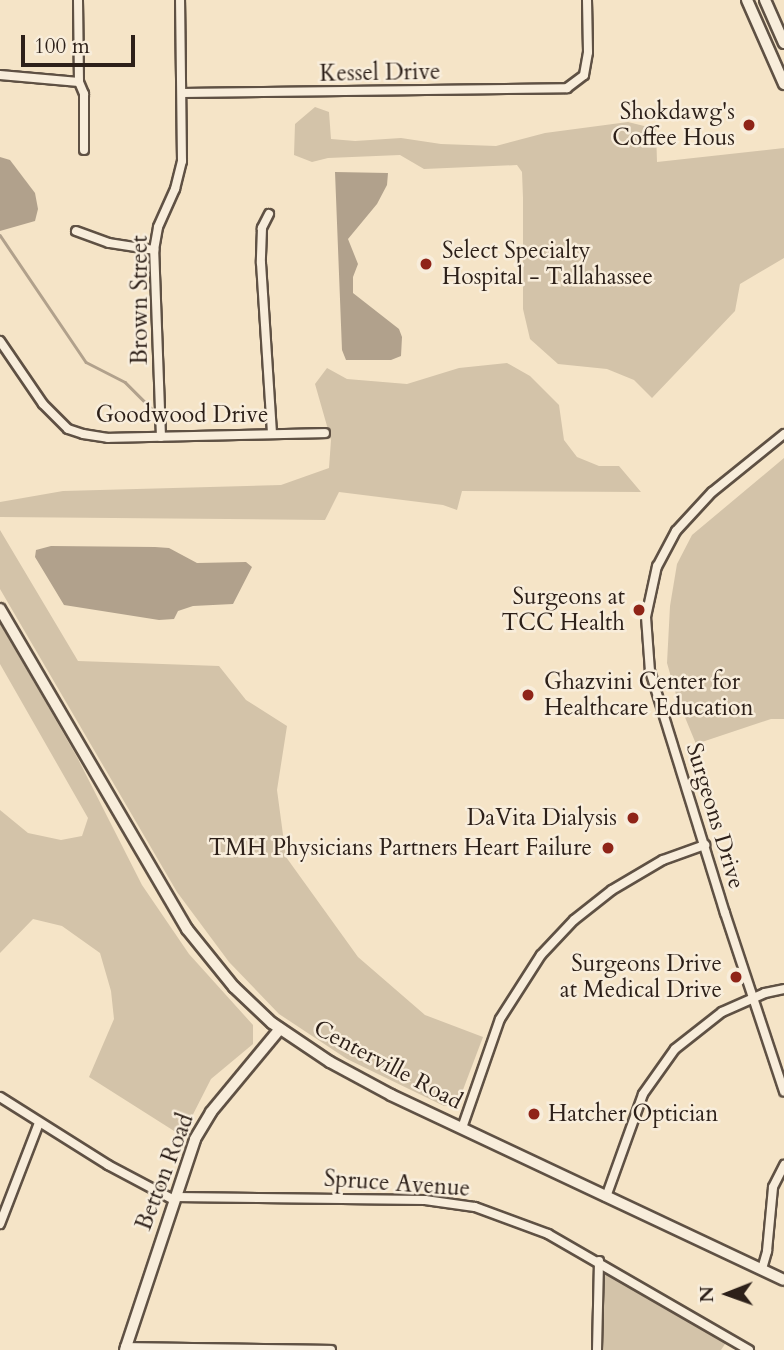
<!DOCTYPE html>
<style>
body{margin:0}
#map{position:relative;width:784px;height:1350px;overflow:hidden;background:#f5e4c7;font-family:Cardo,serif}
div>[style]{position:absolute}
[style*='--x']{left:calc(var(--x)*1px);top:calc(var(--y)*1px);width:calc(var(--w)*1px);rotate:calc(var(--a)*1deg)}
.green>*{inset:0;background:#d3c3a9}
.water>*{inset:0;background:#b1a18c}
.stream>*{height:2.5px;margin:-1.25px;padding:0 1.25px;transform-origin:1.25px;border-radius:1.25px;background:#b1a18c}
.roads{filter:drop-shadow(2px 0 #5f5144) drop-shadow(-2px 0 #5f5144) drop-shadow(0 2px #5f5144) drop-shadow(0 -2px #5f5144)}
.street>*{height:8px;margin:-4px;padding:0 4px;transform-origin:4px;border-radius:4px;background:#f8eddb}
.secondary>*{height:10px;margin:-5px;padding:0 5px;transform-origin:5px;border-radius:5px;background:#f8eddb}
.dots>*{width:19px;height:19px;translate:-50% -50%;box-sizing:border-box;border:4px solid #f8eddb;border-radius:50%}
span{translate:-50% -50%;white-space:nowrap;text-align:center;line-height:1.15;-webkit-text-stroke:5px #f8eddb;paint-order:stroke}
.street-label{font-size:23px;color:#2d2019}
.poi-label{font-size:23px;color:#2d2019}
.right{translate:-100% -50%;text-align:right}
.left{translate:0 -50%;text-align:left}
.north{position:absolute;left:693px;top:1259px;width:70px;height:70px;-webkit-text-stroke:5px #f8eddb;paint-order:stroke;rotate:269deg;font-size:19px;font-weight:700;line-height:28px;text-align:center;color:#2d2019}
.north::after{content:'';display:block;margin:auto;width:24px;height:32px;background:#2d2019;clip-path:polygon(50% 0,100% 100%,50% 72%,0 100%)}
.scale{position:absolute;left:21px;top:35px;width:114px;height:32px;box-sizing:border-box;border:4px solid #2d2019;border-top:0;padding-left:9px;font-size:21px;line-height:24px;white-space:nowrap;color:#2d2019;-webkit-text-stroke:5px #f8eddb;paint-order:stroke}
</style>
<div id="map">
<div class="green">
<div style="clip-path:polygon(315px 107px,329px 112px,331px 139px,355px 141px,401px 138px,441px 144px,496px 146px,545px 133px,628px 122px,656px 129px,657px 162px,784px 148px,784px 258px,740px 284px,735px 311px,652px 398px,634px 380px,607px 369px,558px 364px,530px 339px,523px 309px,523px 198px,522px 172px,517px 165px,424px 169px,400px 155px,328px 158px,312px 162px,294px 155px,295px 124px)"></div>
<div style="clip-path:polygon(507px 363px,530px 376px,559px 405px,564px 440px,577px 457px,599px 466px,619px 466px,641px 492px,462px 491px,457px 510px,443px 505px,339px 492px,325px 520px,0 517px,0 502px,63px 491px,281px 485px,329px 468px,331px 440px,315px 384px,327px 368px,347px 379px,407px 384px,459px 368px)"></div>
<div style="clip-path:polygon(784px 458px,784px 719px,771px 719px,696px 744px,677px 698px,667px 663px,670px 606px,677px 564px,692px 535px)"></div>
<div style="clip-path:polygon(0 530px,78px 661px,219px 666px,246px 700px,287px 726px,277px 790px,286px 857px,358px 957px,425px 1015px,483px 1037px,458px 1103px,444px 1106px,347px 1059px,279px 1014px,229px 962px,177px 892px,0 589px)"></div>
<div style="clip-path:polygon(0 623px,77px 757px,142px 885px,189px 954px,253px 1025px,253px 1044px,211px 1079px,182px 1136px,89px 1077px,114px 1019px,111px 991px,100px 953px,62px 926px,33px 919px,0 953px,0 810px,28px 833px,61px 840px,82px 836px,88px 818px,0 664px)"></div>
<div style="clip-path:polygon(604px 1267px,727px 1341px,721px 1350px,603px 1350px)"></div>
</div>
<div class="water">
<div style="clip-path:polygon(0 157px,10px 160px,35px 193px,38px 209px,35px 221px,0 231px)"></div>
<div style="clip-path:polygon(335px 172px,388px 173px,387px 185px,377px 204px,348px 239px,358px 264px,353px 277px,353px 293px,399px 329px,402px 337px,401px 356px,391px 360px,346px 360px,342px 350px)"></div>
<div style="clip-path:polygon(51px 546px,155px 547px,169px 548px,197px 563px,246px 562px,252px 567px,233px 604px,193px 606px,178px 611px,174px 619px,159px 620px,64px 605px,35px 557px,36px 550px)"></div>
</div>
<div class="stream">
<div style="--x:0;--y:235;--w:153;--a:55.9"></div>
<div style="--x:86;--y:362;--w:44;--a:27.1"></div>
<div style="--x:125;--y:382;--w:38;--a:45"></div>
</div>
<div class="roads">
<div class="street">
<div style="--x:78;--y:0;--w:82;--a:89.3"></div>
<div style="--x:79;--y:82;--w:13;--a:67"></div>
<div style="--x:84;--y:94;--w:56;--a:90"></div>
<div style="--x:0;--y:75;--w:79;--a:5.1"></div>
<div style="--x:182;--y:93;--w:385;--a:-0.7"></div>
<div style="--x:567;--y:88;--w:21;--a:-37"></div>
<div style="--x:584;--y:75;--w:23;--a:-80"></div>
<div style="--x:588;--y:52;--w:52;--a:-91.1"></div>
<div style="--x:269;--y:214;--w:16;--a:117"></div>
<div style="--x:262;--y:228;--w:35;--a:92"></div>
<div style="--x:261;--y:263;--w:171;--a:86.3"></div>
<div style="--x:76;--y:231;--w:35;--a:20"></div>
<div style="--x:109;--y:243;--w:46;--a:8.8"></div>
<div style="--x:0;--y:341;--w:76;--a:55.7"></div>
<div style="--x:43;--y:404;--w:35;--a:45"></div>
<div style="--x:68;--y:429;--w:16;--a:18"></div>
<div style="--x:83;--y:434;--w:25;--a:9"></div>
<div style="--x:108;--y:438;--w:217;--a:-1.3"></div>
<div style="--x:784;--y:434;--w:92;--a:141.1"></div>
<div style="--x:712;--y:492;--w:53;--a:132.7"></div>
<div style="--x:676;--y:531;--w:40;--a:118"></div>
<div style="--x:657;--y:566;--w:52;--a:102.2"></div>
<div style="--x:646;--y:617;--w:54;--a:85.8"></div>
<div style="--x:650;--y:671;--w:253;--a:72.8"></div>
<div style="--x:725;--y:913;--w:188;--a:71.7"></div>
<div style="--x:161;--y:437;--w:187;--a:-92.1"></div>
<div style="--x:154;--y:250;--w:23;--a:-80"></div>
<div style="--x:158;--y:227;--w:42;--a:-65.9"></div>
<div style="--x:175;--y:189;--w:29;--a:-76"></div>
<div style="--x:182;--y:161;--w:161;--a:-90.7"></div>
<div style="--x:0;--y:1097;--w:128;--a:32.2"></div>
<div style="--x:108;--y:1165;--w:75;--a:27.9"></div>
<div style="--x:462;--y:1128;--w:115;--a:-70.8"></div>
<div style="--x:500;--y:1019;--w:76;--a:-57.4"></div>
<div style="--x:541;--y:955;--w:48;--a:-46.7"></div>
<div style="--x:574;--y:920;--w:48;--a:-38.3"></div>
<div style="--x:612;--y:890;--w:59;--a:-30.5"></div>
<div style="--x:663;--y:860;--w:45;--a:-19.7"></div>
<div style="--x:175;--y:1197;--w:250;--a:0.7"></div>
<div style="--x:425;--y:1200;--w:50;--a:8"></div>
<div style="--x:475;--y:1207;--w:78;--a:20.3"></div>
<div style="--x:548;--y:1234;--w:232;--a:30"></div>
<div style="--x:606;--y:1197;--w:109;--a:-70.2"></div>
<div style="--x:643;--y:1094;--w:55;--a:-54.6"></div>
<div style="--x:675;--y:1049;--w:60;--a:-38.2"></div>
<div style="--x:722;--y:1012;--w:47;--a:-23.8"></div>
<div style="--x:765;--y:993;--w:19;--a:-12"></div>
<div style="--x:0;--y:1224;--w:108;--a:-68.9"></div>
<div style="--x:762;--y:1269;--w:19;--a:-74"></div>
<div style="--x:767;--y:1251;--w:64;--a:-84.6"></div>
<div style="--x:773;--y:1187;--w:25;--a:-63"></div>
<div style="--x:125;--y:1347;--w:206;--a:0.8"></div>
<div style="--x:597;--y:1350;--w:89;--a:-88.7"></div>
</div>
<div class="secondary">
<div style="--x:747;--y:0;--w:92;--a:66.2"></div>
<div style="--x:765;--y:0;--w:47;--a:66.2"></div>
<div style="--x:0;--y:609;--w:371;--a:59.7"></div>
<div style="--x:187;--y:929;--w:75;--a:51"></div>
<div style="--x:234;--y:987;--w:52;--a:43.5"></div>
<div style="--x:272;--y:1023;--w:70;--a:33.9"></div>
<div style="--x:330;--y:1062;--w:69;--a:28.4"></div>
<div style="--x:391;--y:1095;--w:434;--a:25.2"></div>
<div style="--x:125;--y:1350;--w:222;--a:-71.6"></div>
<div style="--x:195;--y:1139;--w:31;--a:-59"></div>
<div style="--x:211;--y:1112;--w:108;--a:-50.3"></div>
</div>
</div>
<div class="dots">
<div style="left:749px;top:125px;background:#8f2418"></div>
<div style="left:426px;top:264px;background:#8f2418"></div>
<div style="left:639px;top:610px;background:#8f2418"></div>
<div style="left:528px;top:695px;background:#8f2418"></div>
<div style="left:633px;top:818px;background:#8f2418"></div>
<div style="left:608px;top:848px;background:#8f2418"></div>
<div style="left:736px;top:977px;background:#8f2418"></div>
<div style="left:534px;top:1114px;background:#8f2418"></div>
</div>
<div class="street-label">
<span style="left:380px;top:73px;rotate:-1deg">Kessel Drive</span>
<span style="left:140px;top:300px;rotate:-90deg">Brown Street</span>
<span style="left:182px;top:415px">Goodwood Drive</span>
<span style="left:715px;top:816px;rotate:73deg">Surgeons Drive</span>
<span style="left:388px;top:1065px;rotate:28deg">Centerville Road</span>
<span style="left:165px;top:1172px;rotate:-69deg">Betton Road</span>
<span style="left:397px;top:1184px;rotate:4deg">Spruce Avenue</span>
</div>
<div class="poi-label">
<span class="right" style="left:735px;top:125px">Shokdawg's<br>Coffee Hous</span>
<span class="left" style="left:442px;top:264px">Select Specialty<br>Hospital - Tallahassee</span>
<span class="right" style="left:625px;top:610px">Surgeons at<br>TCC Health</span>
<span class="left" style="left:544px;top:695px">Ghazvini Center for<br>Healthcare Education</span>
<span class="right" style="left:617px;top:818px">DaVita Dialysis</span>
<span class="right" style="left:592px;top:848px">TMH Physicians Partners Heart Failure</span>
<span class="right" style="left:722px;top:977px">Surgeons Drive<br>at Medical Drive</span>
<span class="left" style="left:548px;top:1114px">Hatcher Optician</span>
</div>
<div class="north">N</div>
<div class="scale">100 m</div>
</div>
